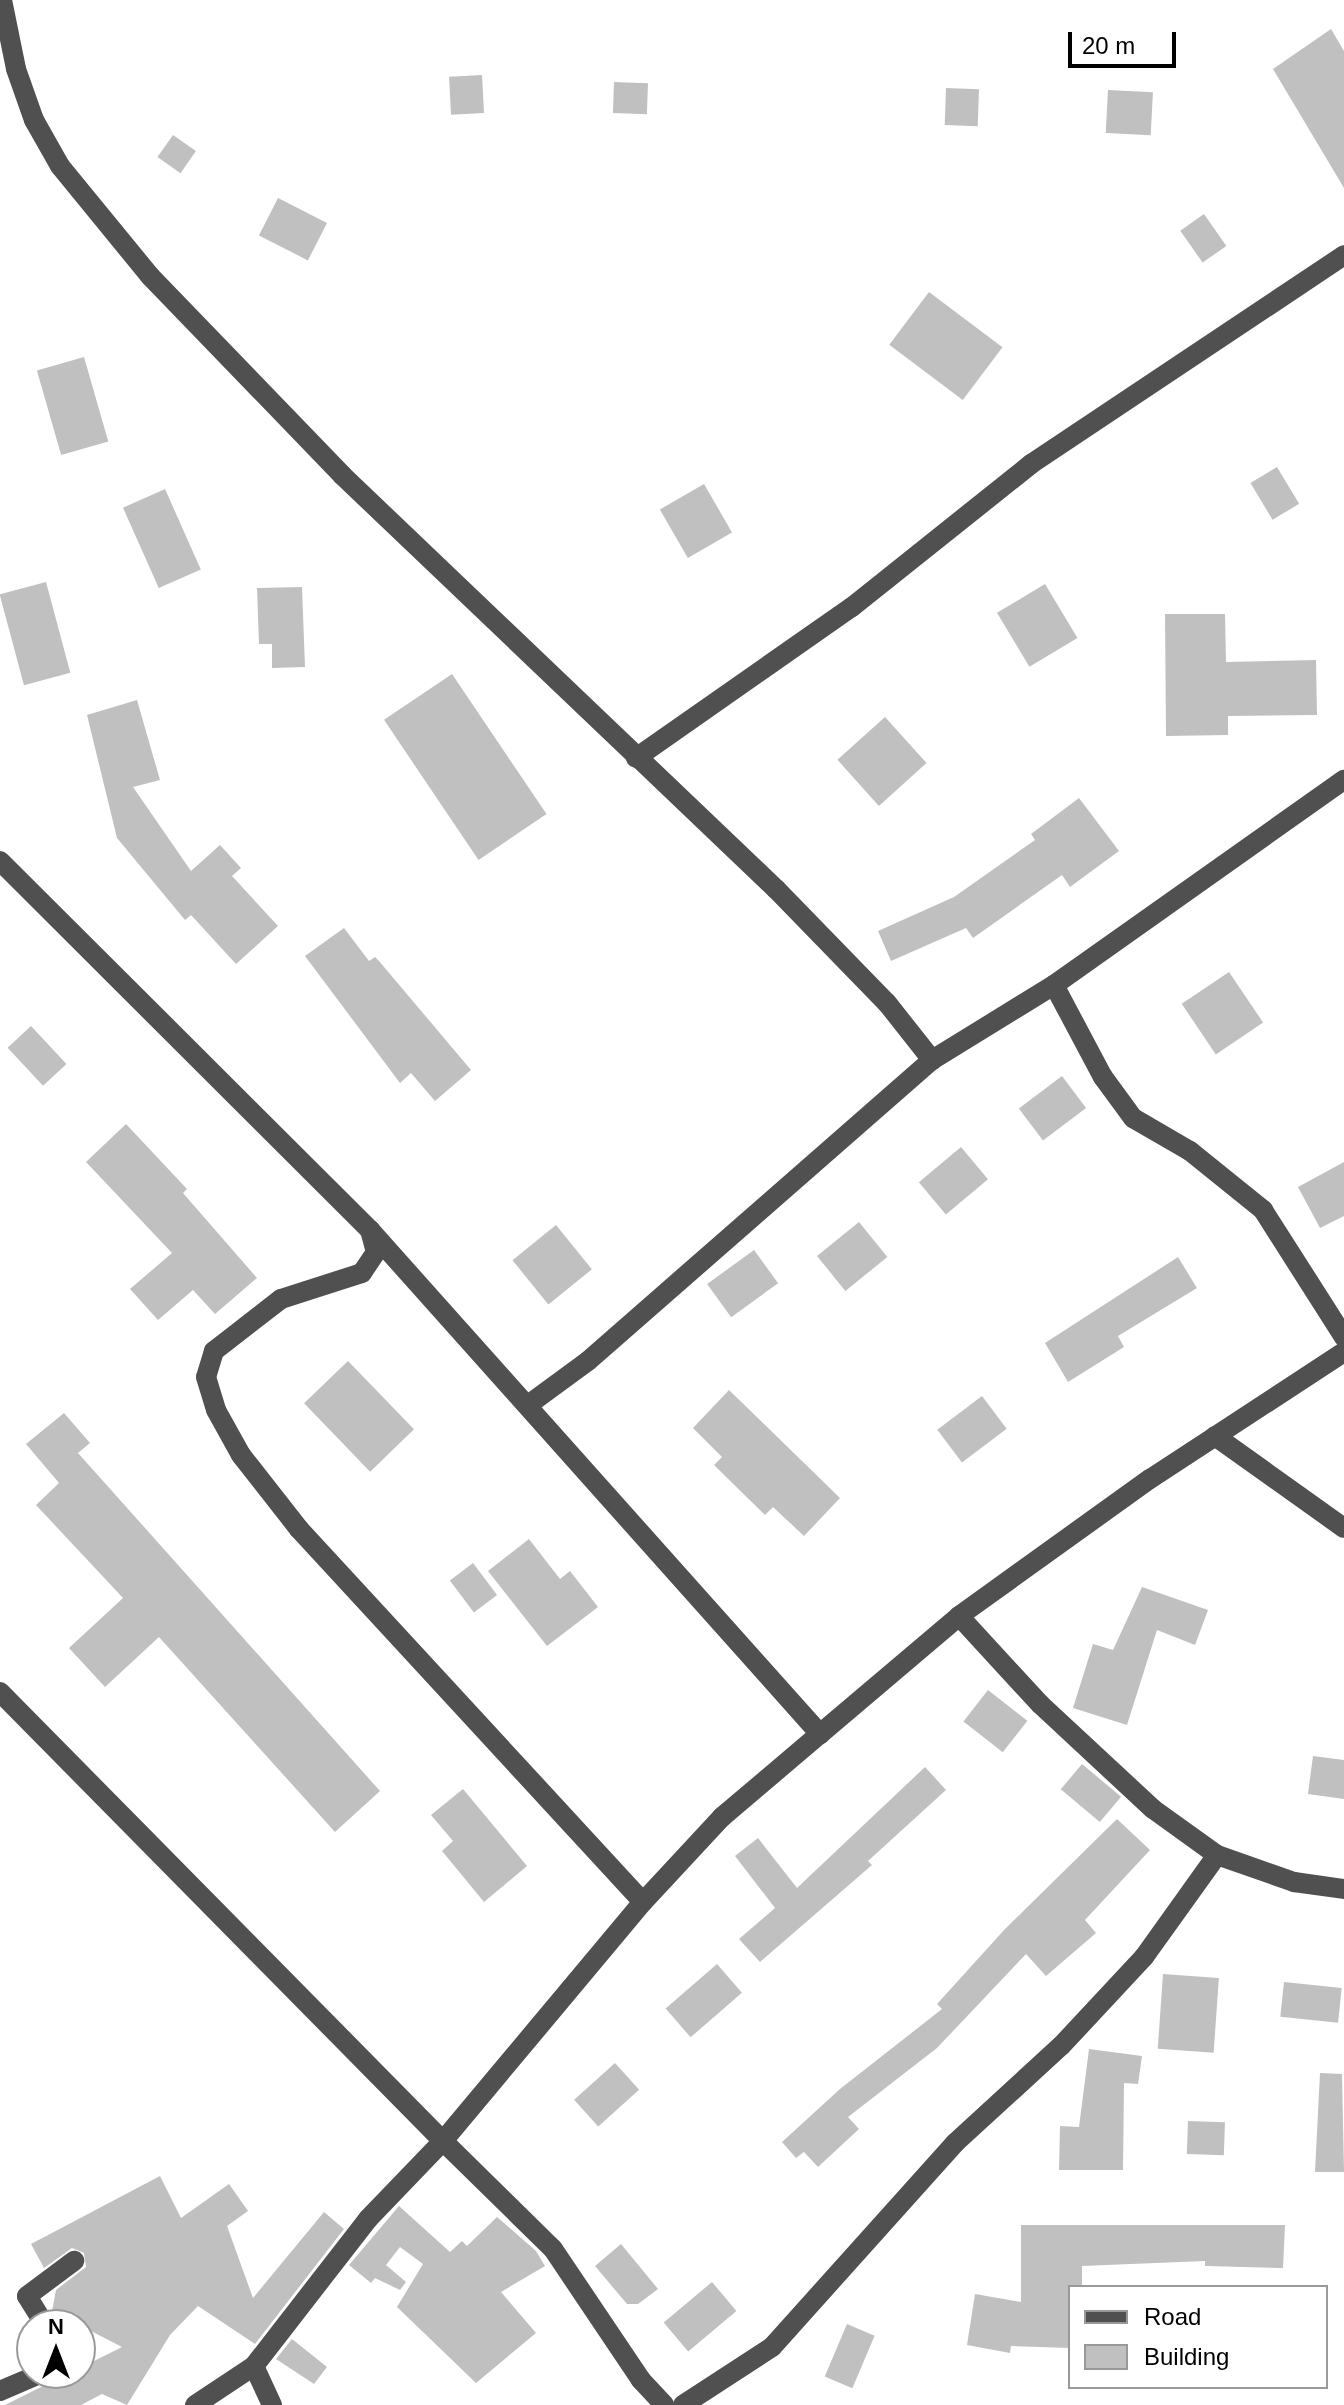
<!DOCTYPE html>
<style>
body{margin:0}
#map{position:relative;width:1344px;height:2405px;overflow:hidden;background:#fff;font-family:Helvetica,sans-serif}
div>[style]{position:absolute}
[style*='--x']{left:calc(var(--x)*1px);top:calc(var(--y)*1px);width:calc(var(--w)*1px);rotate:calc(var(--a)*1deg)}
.building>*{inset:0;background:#c0c0c0;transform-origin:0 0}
.minor>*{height:20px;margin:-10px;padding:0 10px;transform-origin:10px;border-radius:10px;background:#505050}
span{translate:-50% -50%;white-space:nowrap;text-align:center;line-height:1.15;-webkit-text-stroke:8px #fff;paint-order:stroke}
.legend{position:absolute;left:1068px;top:2285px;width:260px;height:104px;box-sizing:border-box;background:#fff;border:2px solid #999;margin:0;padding:10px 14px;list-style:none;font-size:24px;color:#000}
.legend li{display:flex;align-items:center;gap:16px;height:40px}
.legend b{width:40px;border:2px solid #999}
.north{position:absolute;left:16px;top:2309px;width:80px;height:80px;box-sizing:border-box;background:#fff;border:2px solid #999;border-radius:50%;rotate:0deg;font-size:22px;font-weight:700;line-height:32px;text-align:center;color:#000}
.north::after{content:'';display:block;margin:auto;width:28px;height:36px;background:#000;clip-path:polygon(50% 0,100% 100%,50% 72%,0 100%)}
.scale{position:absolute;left:1068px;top:32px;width:108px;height:36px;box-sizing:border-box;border:4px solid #000;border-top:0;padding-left:10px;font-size:24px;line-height:28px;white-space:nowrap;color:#000;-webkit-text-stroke:6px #fff;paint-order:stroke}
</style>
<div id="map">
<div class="building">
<div style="clip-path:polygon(1331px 29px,1344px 51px,1344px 188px,1273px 69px)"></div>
<div style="left:482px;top:75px;width:38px;height:33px;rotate:87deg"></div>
<div style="left:614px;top:82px;width:34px;height:31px;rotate:2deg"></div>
<div style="left:946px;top:88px;width:33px;height:37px;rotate:2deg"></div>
<div style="left:1108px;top:90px;width:45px;height:43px;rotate:3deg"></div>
<div style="left:173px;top:135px;width:28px;height:27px;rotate:35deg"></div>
<div style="left:278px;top:198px;width:55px;height:42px;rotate:27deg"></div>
<div style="left:1204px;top:214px;width:39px;height:29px;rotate:55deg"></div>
<div style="left:929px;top:292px;width:92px;height:66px;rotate:37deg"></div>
<div style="left:84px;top:357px;width:88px;height:49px;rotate:74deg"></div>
<div style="left:1277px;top:467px;width:43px;height:31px;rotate:59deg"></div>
<div style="left:704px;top:484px;width:56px;height:51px;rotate:60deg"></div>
<div style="left:165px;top:489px;width:88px;height:46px;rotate:66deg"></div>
<div style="left:46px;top:582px;width:94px;height:48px;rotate:75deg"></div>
<div style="left:1045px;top:584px;width:63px;height:56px;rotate:59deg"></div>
<div style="clip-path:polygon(302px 587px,305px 667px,272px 668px,272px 644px,259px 644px,257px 588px)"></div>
<div style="clip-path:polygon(1165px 614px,1225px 614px,1226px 662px,1316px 660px,1317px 715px,1228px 716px,1228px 735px,1166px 736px)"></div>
<div style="left:452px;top:674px;width:169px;height:82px;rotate:56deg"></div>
<div style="clip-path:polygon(137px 700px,160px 780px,133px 787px,191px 871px,220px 845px,241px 868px,232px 876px,278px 926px,236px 964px,191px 915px,185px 920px,117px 838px,87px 715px)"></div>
<div style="left:885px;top:717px;width:62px;height:64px;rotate:48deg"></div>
<div style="clip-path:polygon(1079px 798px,1119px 851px,1070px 887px,1062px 875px,973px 938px,966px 928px,891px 961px,878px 931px,954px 897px,1035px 840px,1031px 834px)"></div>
<div style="clip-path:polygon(344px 928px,369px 961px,375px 957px,379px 961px,471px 1070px,435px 1101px,411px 1073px,400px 1083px,305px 956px)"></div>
<div style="left:1229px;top:972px;width:61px;height:57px;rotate:56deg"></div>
<div style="left:31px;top:1026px;width:52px;height:32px;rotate:47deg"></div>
<div style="left:1062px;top:1076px;width:40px;height:54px;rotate:53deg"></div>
<div style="clip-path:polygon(126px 1124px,187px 1189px,183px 1193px,257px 1278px,215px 1314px,193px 1290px,158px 1320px,130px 1289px,172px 1253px,86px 1162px)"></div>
<div style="left:961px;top:1147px;width:42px;height:55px;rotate:50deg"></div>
<div style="clip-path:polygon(1344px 1162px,1344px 1216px,1320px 1228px,1298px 1187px)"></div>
<div style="left:859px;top:1222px;width:45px;height:54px;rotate:51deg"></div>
<div style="left:556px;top:1225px;width:57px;height:56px;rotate:51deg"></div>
<div style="left:754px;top:1250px;width:41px;height:58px;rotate:54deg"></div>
<div style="clip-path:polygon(1178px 1257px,1197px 1288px,1118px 1336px,1124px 1347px,1068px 1382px,1045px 1343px)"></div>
<div style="left:348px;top:1361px;width:95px;height:61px;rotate:46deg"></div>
<div style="clip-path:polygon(729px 1390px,840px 1498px,804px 1536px,773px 1507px,765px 1515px,714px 1465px,722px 1457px,693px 1428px)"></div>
<div style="left:982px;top:1396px;width:41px;height:56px;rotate:53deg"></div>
<div style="clip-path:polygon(64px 1413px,90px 1443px,78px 1453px,380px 1791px,335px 1832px,159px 1637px,105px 1687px,69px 1648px,123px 1598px,36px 1505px,59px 1483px,26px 1444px)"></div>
<div style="clip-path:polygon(529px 1539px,560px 1579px,570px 1571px,598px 1607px,547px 1646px,488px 1571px)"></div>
<div style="left:473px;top:1563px;width:40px;height:29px;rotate:53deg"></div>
<div style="clip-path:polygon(1142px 1587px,1208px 1610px,1195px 1645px,1157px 1630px,1127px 1725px,1073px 1708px,1093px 1644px,1113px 1650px)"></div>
<div style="left:988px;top:1690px;width:50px;height:40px;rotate:38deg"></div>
<div style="clip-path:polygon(1313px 1756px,1344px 1760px,1344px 1799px,1308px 1794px)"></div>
<div style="left:1082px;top:1764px;width:51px;height:33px;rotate:40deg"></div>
<div style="clip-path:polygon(925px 1767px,946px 1790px,868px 1861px,872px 1865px,760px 1962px,739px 1939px,775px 1908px,735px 1856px,758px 1838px,797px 1888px)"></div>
<div style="clip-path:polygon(463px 1789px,527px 1866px,484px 1902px,442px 1851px,453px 1841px,431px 1815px)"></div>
<div style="clip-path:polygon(1117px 1819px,1150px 1850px,1085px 1920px,1096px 1933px,1046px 1976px,1026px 1954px,937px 2048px,848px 2117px,859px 2129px,818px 2167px,804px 2152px,796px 2158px,782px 2142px,840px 2089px,942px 2009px,937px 2004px,1005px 1929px)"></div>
<div style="left:717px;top:1964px;width:38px;height:68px;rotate:49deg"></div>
<div style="left:1163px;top:1974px;width:56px;height:75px;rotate:4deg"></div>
<div style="left:1284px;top:1982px;width:58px;height:35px;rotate:6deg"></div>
<div style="clip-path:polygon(1089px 2049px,1142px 2056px,1138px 2084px,1124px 2083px,1123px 2170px,1059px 2170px,1060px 2126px,1079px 2127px)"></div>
<div style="left:615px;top:2063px;width:36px;height:55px;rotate:48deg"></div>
<div style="clip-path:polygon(1320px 2073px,1342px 2074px,1344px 2172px,1315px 2172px)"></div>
<div style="left:1188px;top:2121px;width:37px;height:33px;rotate:2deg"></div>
<div style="clip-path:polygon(160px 2176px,181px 2218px,229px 2184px,248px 2211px,227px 2226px,253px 2298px,324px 2212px,344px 2229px,255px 2344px,198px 2306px,170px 2335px,127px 2405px,102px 2394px,81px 2405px,5px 2405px,69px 2373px,80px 2373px,80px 2368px,122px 2347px,52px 2311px,56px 2290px,86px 2267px,84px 2253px,72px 2248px,44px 2268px,31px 2244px)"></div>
<div style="clip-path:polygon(399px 2206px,450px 2252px,462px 2241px,467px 2246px,497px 2217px,536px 2251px,545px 2266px,501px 2292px,536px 2333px,476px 2383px,397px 2307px,423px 2264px,400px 2247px,386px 2265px,406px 2282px,400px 2290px,375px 2278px,371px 2283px,349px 2265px)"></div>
<div style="clip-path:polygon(1021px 2225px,1285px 2225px,1283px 2268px,1205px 2266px,1205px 2261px,1082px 2266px,1082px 2287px,1070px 2287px,1070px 2348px,1011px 2346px,1010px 2353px,967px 2345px,975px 2294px,1021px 2302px)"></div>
<div style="clip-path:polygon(621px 2244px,658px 2289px,638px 2304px,627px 2304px,595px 2266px)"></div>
<div style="left:712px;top:2282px;width:38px;height:63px;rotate:50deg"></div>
<div style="left:847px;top:2324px;width:30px;height:57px;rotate:23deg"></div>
<div style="clip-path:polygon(292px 2339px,327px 2367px,314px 2384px,276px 2359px)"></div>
</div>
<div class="minor">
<div style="--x:2;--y:0;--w:70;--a:78.5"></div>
<div style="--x:16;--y:69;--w:54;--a:70.6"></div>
<div style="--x:34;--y:120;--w:53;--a:60.5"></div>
<div style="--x:60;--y:166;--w:142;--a:50.7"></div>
<div style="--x:150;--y:276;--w:277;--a:46"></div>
<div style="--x:342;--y:475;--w:600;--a:43.65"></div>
<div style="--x:776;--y:889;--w:159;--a:45.8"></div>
<div style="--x:887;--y:1003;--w:73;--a:51.7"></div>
<div style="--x:636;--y:758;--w:264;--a:-35"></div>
<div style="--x:852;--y:607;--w:229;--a:-38.6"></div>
<div style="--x:1031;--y:464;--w:376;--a:-33.7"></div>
<div style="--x:0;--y:861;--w:523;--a:44.92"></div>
<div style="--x:370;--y:1230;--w:676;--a:48.24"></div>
<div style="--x:820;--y:1734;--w:182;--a:-40.3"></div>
<div style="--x:959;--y:1616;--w:235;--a:-35.7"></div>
<div style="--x:1150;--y:1479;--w:232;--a:-33.2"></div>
<div style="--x:1054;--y:985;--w:104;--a:62"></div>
<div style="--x:1103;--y:1077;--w:51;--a:53.8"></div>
<div style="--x:1133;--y:1118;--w:66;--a:30.1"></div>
<div style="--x:1190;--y:1151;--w:94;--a:38.9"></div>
<div style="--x:1263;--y:1210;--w:151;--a:57.5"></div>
<div style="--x:370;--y:1230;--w:23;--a:75"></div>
<div style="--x:376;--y:1252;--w:25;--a:124"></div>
<div style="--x:362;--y:1273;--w:85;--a:162.2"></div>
<div style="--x:281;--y:1299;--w:85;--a:142.2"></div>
<div style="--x:214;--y:1351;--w:27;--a:107"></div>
<div style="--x:206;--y:1377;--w:34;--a:73"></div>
<div style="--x:216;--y:1410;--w:51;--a:60.9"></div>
<div style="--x:241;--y:1455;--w:94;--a:51.9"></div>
<div style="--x:299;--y:1529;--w:507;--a:47.32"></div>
<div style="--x:528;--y:1405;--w:74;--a:-36.3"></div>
<div style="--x:588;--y:1361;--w:457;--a:-41.2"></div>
<div style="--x:932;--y:1060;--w:143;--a:-31.6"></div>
<div style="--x:1054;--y:985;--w:355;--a:-35.3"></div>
<div style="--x:1215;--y:1436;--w:158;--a:35.5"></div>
<div style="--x:959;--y:1616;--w:120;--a:47.4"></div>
<div style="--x:1040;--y:1704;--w:154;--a:42.9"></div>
<div style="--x:1153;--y:1809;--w:79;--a:35.7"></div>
<div style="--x:1217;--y:1855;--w:82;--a:19.3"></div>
<div style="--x:1294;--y:1882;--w:50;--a:8"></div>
<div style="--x:0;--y:1692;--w:631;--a:45.39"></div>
<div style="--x:443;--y:2141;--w:312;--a:-50.1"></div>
<div style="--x:643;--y:1902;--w:116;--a:-47.1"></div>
<div style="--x:722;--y:1817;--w:128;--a:-40.3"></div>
<div style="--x:45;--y:2325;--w:34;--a:-122"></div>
<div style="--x:27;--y:2296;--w:59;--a:-36.7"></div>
<div style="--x:0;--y:2391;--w:46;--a:-23.2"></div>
<div style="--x:195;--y:2405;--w:71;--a:-33.5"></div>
<div style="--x:272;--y:2405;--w:43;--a:-114.8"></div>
<div style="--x:254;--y:2366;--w:186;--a:-52.2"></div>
<div style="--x:368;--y:2219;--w:108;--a:-46.1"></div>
<div style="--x:443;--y:2141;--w:154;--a:44.5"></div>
<div style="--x:553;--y:2249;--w:158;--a:56.1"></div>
<div style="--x:641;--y:2380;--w:34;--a:47"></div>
<div style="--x:683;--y:2405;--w:106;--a:-33.1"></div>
<div style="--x:772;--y:2347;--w:274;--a:-48.1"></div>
<div style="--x:955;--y:2143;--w:144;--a:-42.5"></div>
<div style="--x:1061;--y:2046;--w:122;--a:-47"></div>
<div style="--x:1144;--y:1957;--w:125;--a:-54.4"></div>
</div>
<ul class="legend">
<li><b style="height:10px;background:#505050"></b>Road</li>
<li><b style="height:22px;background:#c0c0c0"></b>Building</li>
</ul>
<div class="north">N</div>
<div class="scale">20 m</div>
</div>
